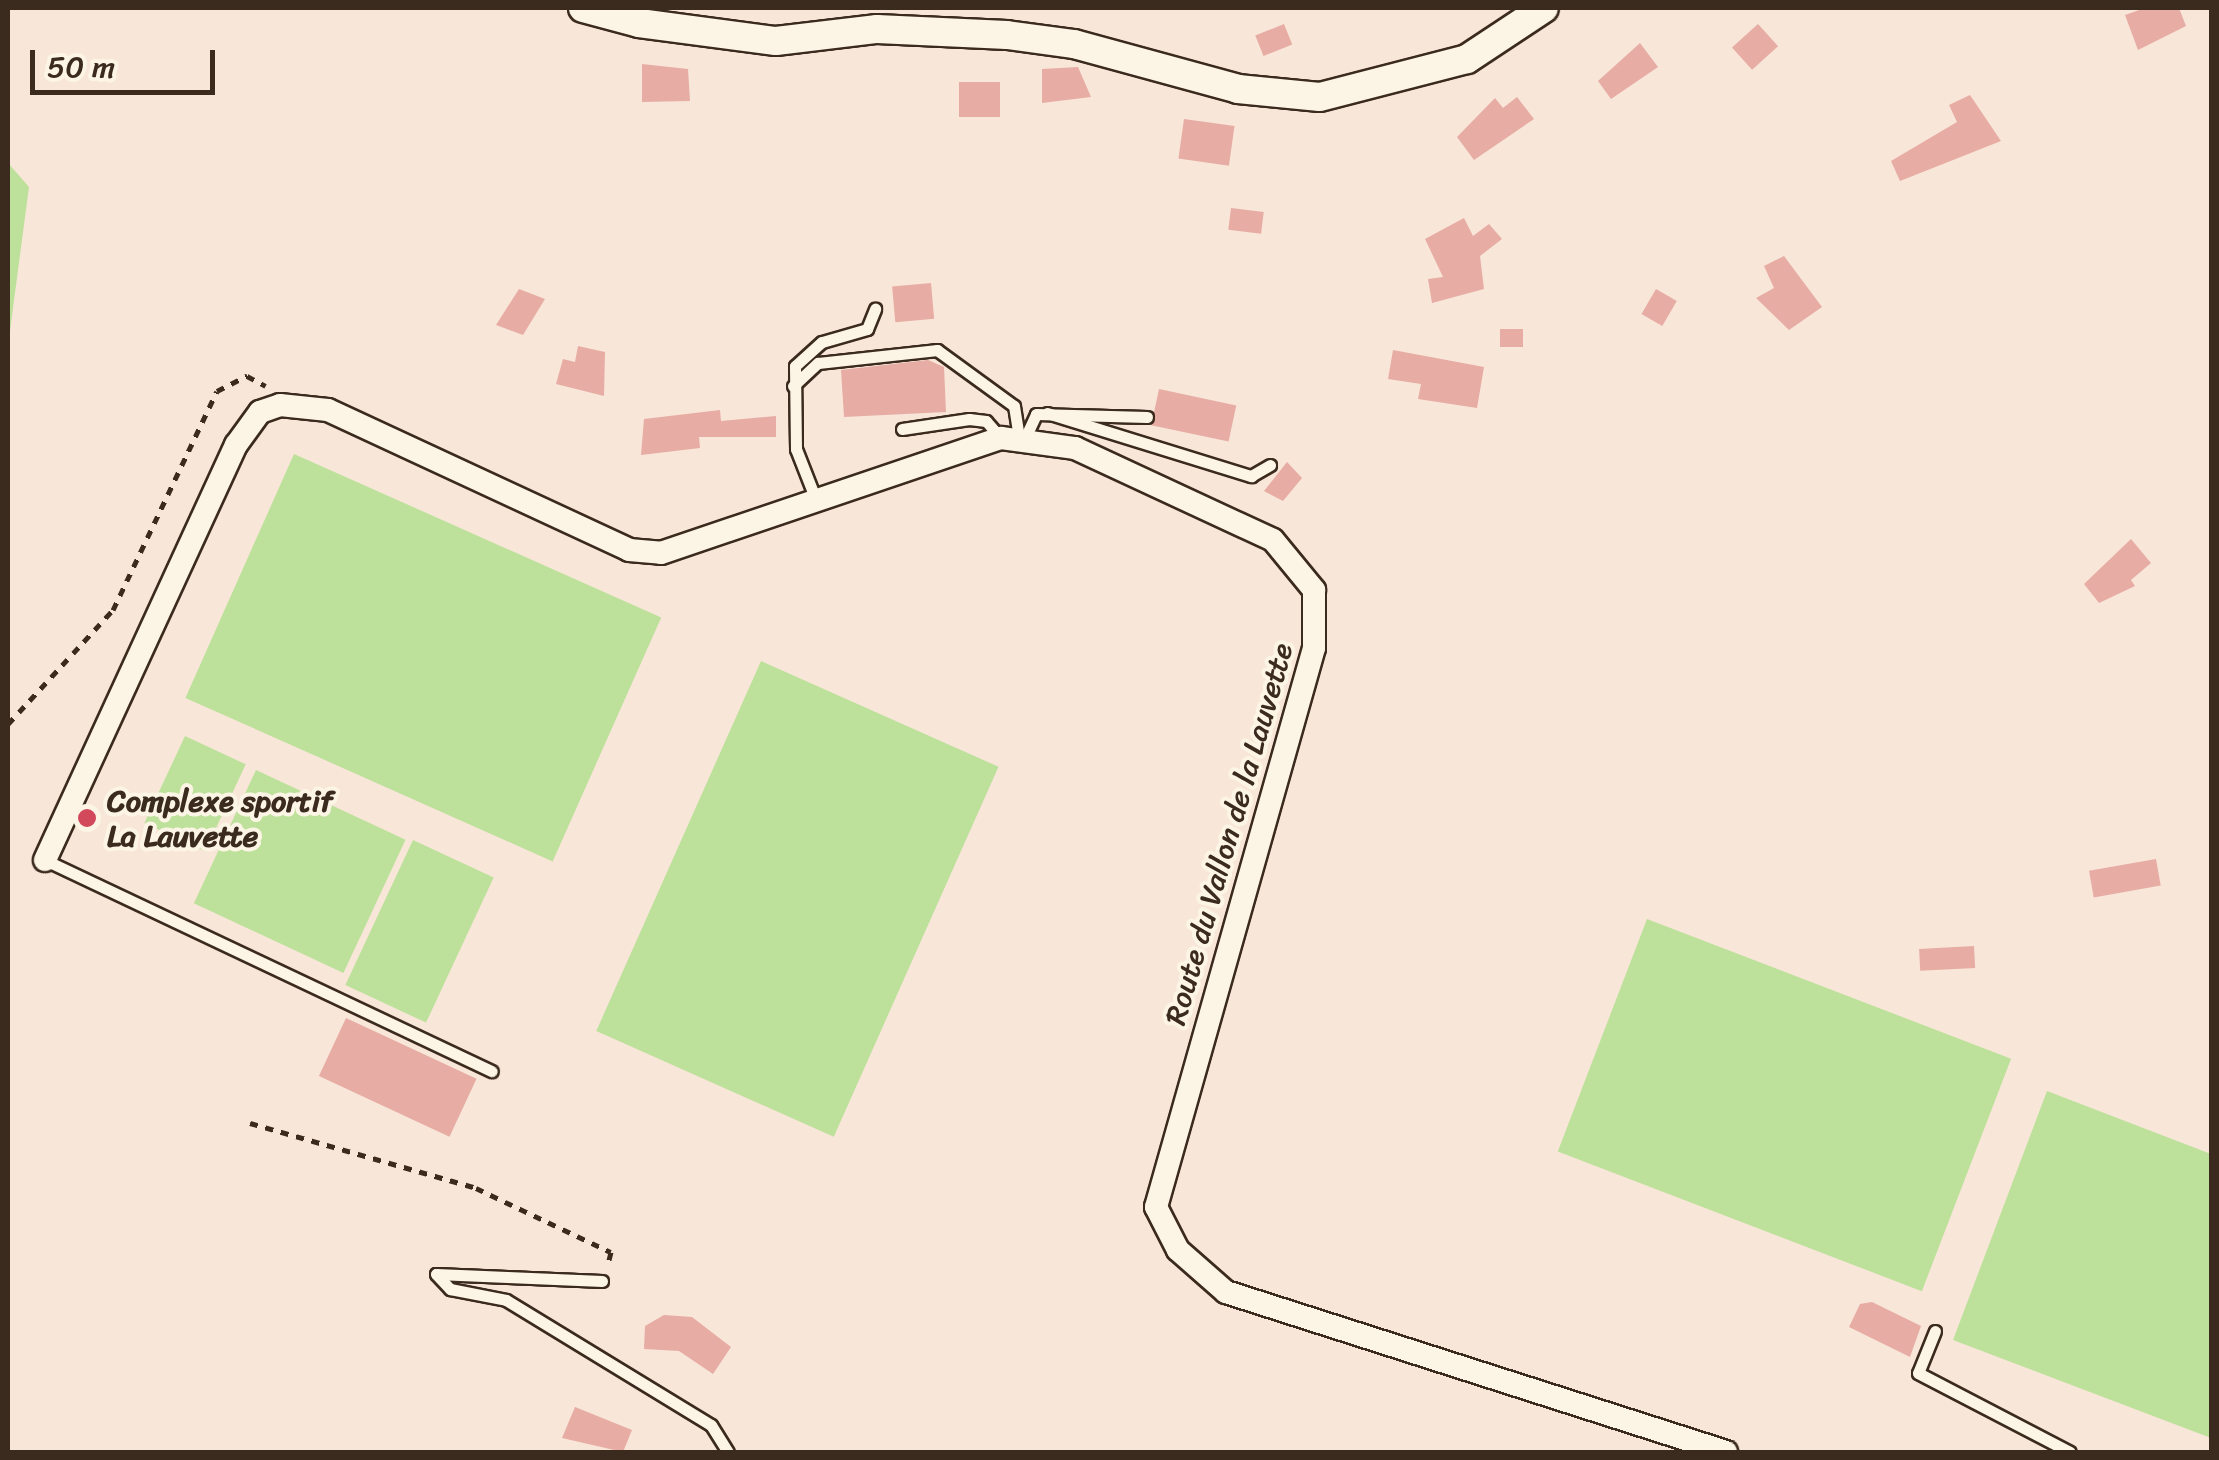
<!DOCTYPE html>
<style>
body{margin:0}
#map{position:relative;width:2219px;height:1460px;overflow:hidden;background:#f8e6d8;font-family:Sriracha,sans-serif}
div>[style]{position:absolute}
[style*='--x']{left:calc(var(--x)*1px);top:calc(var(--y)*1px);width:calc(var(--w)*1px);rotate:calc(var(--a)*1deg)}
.green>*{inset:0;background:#bde19b;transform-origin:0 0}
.building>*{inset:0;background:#e7aca4;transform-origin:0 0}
.path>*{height:5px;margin-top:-2.5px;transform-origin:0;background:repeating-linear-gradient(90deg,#3b2a1e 0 8px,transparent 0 16px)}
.roads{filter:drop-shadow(2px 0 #3b2a1e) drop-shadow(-2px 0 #3b2a1e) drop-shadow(0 2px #3b2a1e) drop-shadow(0 -2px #3b2a1e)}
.service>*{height:11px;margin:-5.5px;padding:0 5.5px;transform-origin:5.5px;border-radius:5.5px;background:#fcf5e5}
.minor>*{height:22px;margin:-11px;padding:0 11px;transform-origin:11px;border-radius:11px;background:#fcf5e5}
.tertiary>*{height:28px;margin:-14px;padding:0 14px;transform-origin:14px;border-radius:14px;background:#fcf5e5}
.dots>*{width:28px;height:28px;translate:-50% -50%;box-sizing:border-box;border:5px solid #fcf5e5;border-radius:50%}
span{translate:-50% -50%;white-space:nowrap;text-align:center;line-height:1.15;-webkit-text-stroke:8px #fcf5e5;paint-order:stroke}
.poi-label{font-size:30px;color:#3b2a1e;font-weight:700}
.left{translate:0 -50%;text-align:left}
.street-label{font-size:30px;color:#3b2a1e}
.frame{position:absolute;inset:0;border:10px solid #3b2a1e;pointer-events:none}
.scale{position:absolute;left:30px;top:50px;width:185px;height:45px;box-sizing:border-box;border:5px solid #3b2a1e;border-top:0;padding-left:12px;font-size:30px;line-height:35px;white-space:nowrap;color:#3b2a1e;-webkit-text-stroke:8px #fcf5e5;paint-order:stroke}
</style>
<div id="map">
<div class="green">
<div style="clip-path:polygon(8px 163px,29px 187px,8px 346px)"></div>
<div style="left:294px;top:454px;width:402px;height:267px;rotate:24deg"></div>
<div style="left:761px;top:661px;width:260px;height:405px;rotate:24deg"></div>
<div style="left:185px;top:736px;width:67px;height:96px;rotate:25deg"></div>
<div style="left:256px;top:770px;width:165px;height:147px;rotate:25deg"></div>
<div style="left:413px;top:840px;width:89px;height:160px;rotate:25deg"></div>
<div style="left:1647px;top:919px;width:390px;height:249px;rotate:21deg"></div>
<div style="clip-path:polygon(2047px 1091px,2211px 1154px,2211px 1438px,1953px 1340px)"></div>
</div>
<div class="building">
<div style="clip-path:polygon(2145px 8px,2179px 8px,2186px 26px,2138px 50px,2125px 15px)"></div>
<div style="left:1284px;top:24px;width:22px;height:31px;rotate:68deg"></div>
<div style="left:1758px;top:24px;width:30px;height:35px;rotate:48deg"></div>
<div style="clip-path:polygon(1640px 43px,1658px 67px,1611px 99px,1598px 81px)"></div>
<div style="clip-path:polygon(642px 64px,688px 69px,690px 101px,642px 102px)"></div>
<div style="clip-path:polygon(1078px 67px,1091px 97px,1042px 103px,1042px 69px)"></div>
<div style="left:959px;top:82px;width:41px;height:35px"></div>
<div style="clip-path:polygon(1970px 95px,2001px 141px,1900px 181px,1891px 161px,1957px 122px,1949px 105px)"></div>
<div style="clip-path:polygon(1517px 97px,1534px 119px,1474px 160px,1457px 137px,1495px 98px,1503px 108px)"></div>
<div style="left:1184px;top:119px;width:51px;height:40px;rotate:8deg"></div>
<div style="left:1231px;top:208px;width:33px;height:22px;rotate:7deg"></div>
<div style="clip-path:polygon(1464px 218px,1473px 236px,1489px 224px,1502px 239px,1480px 256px,1484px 289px,1432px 303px,1428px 279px,1443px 277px,1425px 239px)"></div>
<div style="clip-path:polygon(1784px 256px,1822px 307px,1789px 330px,1756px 298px,1774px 288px,1764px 266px)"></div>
<div style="left:931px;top:283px;width:36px;height:39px;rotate:85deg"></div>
<div style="clip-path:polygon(519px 289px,545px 299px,523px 335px,496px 325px)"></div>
<div style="left:1656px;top:289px;width:24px;height:29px;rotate:30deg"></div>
<div style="left:1500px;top:329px;width:23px;height:18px"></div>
<div style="clip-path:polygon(578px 346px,605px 352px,604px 396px,556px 384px,563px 359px,575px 362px)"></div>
<div style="clip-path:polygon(1393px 350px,1484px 367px,1477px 408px,1418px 399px,1421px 384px,1388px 379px)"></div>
<div style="clip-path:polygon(928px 360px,944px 367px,946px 412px,844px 417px,841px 370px)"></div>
<div style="left:1159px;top:389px;width:79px;height:37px;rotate:12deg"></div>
<div style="clip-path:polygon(720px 410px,721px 421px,776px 416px,776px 437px,699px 437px,700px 448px,641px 455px,644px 419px)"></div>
<div style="clip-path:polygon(1287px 462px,1302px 478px,1283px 501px,1264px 491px)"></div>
<div style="clip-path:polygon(2131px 539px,2151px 563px,2131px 580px,2135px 586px,2099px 603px,2084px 584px)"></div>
<div style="left:2156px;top:859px;width:27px;height:68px;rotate:80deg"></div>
<div style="left:1974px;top:946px;width:22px;height:55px;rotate:87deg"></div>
<div style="left:346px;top:1018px;width:144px;height:64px;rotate:25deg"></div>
<div style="clip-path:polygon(1872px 1302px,1921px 1326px,1910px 1357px,1849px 1327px,1860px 1304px)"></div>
<div style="clip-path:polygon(664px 1315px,692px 1317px,731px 1347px,713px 1374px,679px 1351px,644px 1349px,645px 1326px)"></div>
<div style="clip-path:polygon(575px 1407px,632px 1430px,623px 1452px,562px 1438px)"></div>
</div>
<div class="path">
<div style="--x:8;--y:724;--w:155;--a:-47.4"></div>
<div style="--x:113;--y:610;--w:242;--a:-64.6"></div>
<div style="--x:217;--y:391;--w:34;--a:-27"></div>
<div style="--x:247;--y:376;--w:21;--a:28"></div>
<div style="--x:250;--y:1123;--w:235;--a:16"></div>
<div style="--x:476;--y:1188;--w:149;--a:25.4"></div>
<div style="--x:611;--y:1252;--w:12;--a:104"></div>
</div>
<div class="roads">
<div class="service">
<div style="--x:793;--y:386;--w:34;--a:-43"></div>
<div style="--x:818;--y:363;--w:120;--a:-6.2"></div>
<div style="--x:937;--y:350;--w:95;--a:36"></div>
<div style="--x:1014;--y:406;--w:32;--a:81"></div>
<div style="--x:1047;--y:413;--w:214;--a:17.2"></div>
<div style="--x:1251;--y:476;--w:22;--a:-30"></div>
<div style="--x:902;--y:429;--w:68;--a:-8.5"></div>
<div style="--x:969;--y:419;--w:17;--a:7"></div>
<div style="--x:986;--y:421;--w:23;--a:49"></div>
<div style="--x:1025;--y:438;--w:26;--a:-65"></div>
<div style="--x:1036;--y:414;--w:111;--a:1.5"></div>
<div style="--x:816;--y:500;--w:55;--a:-111.4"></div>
<div style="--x:796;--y:449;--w:83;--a:-90.7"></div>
<div style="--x:795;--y:366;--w:36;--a:-42"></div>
<div style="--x:822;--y:342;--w:47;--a:-16.1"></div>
<div style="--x:867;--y:329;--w:22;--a:-68"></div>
<div style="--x:45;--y:860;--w:494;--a:25.3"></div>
<div style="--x:602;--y:1281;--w:166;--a:-177.6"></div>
<div style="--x:436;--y:1274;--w:21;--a:47"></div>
<div style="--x:450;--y:1289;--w:57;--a:11.1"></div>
<div style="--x:506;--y:1300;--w:240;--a:31.4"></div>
<div style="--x:711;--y:1425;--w:32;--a:58"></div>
<div style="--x:1935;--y:1331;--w:45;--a:112"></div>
<div style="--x:1918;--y:1373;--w:171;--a:27.5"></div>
</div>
<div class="minor">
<div style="--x:45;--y:860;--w:457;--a:-65.3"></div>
<div style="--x:236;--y:445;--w:41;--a:-54"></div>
<div style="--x:260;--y:412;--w:21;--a:-19"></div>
<div style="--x:280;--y:405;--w:48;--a:5.9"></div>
<div style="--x:328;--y:410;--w:332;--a:24.9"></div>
<div style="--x:629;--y:550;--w:32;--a:5"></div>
<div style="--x:661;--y:553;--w:359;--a:-18.7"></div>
<div style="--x:1001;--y:438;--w:75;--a:7.7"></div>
<div style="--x:1075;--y:448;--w:218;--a:24.9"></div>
<div style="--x:1273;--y:540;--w:65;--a:50.6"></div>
<div style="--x:1314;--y:590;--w:58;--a:90"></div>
<div style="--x:1314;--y:648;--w:581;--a:105.78"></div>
<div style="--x:1156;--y:1207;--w:48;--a:62.9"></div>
<div style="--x:1178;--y:1250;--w:64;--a:41.2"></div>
<div style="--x:1226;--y:1292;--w:525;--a:17.74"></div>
</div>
<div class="tertiary">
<div style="--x:583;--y:8;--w:58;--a:15"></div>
<div style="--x:639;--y:23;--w:138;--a:7.5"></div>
<div style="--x:776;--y:41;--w:102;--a:-6.8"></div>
<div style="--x:877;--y:29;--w:130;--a:2.6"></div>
<div style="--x:1007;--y:35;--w:68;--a:7.7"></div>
<div style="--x:1074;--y:44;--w:170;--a:15.3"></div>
<div style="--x:1238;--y:89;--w:82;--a:5.6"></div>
<div style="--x:1320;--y:97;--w:152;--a:-14.5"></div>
<div style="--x:1467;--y:59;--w:92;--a:-33.5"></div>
</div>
</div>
<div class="dots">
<div style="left:87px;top:818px;background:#d1495b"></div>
</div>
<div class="poi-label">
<span class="left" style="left:107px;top:818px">Complexe sportif<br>La Lauvette</span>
</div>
<div class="street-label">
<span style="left:1229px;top:834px;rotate:-74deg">Route du Vallon de la Lauvette</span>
</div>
<div class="frame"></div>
<div class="scale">50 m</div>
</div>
